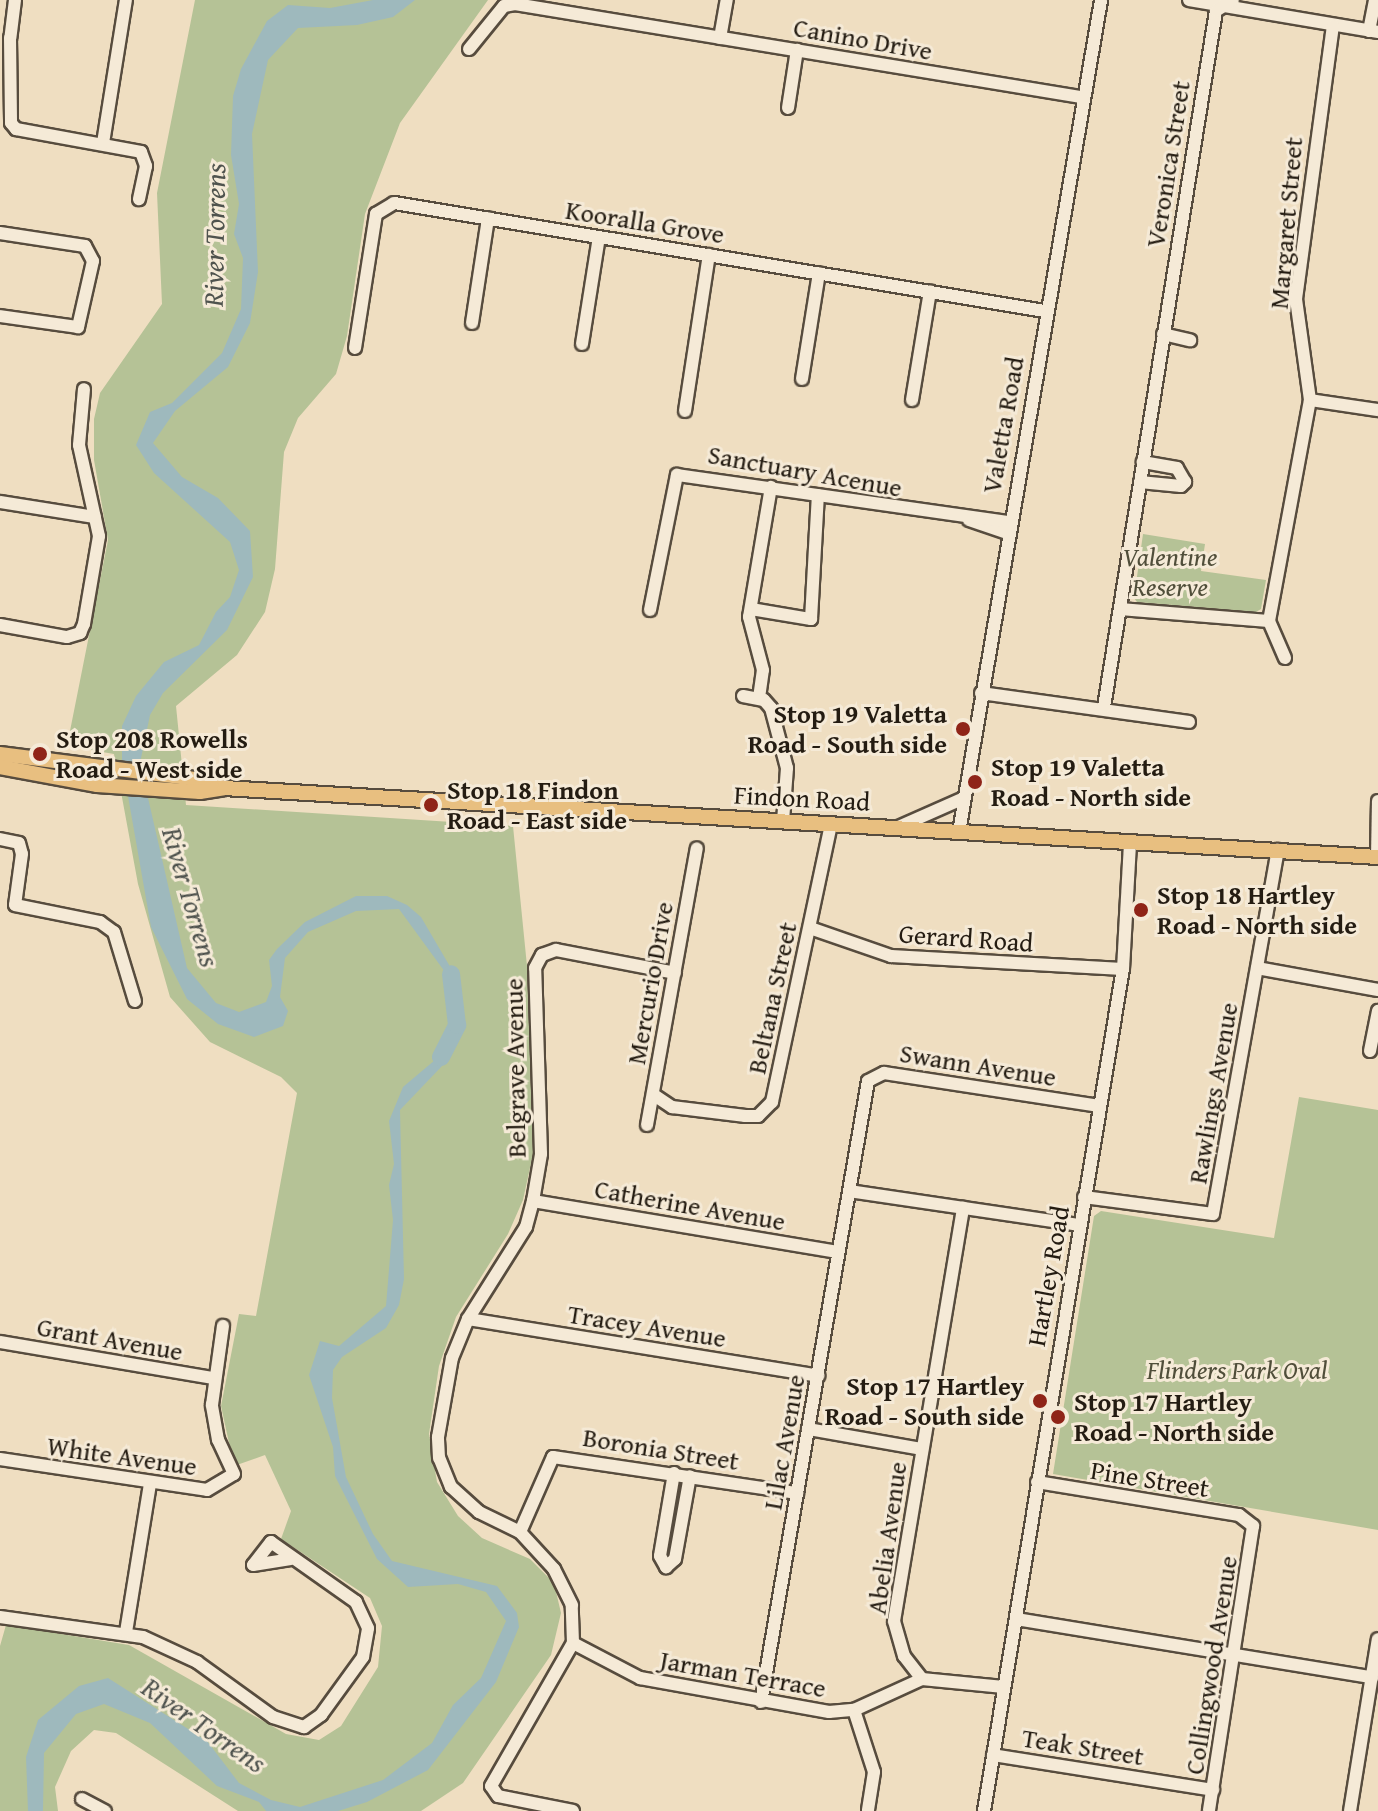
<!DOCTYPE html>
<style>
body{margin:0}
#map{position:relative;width:1378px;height:1811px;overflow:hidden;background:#efdec1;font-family:"Gentium Book Plus",serif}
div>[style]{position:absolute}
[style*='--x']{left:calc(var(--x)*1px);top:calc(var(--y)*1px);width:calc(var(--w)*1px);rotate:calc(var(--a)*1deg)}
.green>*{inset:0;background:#b5c296}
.water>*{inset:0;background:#9eb9bd}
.river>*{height:18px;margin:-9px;padding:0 9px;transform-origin:9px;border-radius:9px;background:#9eb9bd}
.roads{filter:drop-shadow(2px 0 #574c3e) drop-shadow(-2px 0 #574c3e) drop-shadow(0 2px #574c3e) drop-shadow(0 -2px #574c3e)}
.minor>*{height:12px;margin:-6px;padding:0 6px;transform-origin:6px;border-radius:6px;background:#f5ead7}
.major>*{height:14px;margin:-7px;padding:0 7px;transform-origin:7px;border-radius:7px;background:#e8bf80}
.dots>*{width:22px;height:22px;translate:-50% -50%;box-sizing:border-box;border:4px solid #f5ead7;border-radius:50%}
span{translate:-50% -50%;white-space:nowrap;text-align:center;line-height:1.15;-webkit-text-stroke:6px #f5ead7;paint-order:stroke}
.street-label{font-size:26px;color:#241c12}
.park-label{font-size:26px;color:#504e3a;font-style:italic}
.poi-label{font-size:26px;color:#241c12;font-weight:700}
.right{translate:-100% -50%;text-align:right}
.left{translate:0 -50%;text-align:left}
.water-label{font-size:28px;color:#4f534e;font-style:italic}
</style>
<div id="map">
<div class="green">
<div style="clip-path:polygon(195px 0,488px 0,400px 123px,365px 214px,347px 336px,336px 374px,298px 418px,284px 452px,275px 569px,265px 612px,237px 655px,176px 706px,186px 805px,513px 826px,527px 966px,533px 1154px,523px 1200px,508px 1234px,456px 1317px,439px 1366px,429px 1434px,437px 1482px,458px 1516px,482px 1538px,530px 1559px,554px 1583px,561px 1613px,551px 1655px,463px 1783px,421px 1811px,238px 1811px,116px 1733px,94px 1730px,71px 1751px,55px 1787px,58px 1811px,0 1811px,0 1646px,6px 1625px,129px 1645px,286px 1734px,319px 1740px,341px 1726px,378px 1667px,382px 1626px,370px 1598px,281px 1539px,291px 1511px,265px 1455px,234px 1466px,221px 1406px,239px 1314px,256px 1316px,297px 1093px,281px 1077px,210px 1042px,170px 997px,138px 884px,114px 754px,67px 746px,108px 540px,94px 460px,94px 419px,100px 393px,162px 304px,157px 193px)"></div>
<div style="clip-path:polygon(1143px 534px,1205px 544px,1201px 571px,1266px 580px,1261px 609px,1256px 612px,1137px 602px,1134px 598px)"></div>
<div style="clip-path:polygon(1299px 1097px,1378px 1110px,1378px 1530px,1053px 1474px,1094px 1216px,1101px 1211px,1274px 1238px)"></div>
</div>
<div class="water">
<div style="clip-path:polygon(373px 0,415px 0,393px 17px,357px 25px,298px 28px,268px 60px,252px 134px,258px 272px,250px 323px,228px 367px,175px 411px,153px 443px,182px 477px,218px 498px,250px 531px,253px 577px,227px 630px,163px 693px,150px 715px,140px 763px,187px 968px,216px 1003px,239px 1012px,266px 1002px,272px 986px,269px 960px,277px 949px,305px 922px,356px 896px,387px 896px,407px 905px,421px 917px,452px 970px,463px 1002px,463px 1031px,442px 1066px,400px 1110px,404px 1279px,399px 1305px,386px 1328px,342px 1357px,333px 1370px,332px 1398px,346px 1477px,373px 1534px,392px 1561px,497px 1586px,517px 1613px,519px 1627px,496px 1682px,428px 1770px,367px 1802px,338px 1811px,266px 1811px,259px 1802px,217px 1786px,150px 1723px,104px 1704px,76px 1714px,44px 1753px,43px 1811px,28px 1811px,26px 1757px,38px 1720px,79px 1686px,108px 1678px,207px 1741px,239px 1783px,271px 1800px,300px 1807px,383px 1780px,432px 1743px,453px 1705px,481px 1678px,506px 1621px,486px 1592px,458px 1584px,408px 1587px,377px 1559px,335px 1476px,333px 1447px,309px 1375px,320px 1341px,339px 1346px,386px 1306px,393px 1220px,389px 1185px,394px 1164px,389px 1121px,403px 1087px,435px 1060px,455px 1030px,458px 1018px,445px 972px,399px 909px,356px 911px,308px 932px,285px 958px,280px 997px,288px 1011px,283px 1026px,254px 1037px,218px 1024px,187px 999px,151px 927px,122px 762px,122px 726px,136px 696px,164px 662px,199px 645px,216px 612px,230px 597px,239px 570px,230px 542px,154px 473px,136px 445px,150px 412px,172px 403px,222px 353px,241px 309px,243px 258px,234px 234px,239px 204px,231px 155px,233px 96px,241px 69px,267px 21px,288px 5px,330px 8px)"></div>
</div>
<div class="river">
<div style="--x:441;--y:1057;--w:36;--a:-63"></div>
<div style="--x:457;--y:1025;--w:51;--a:-96.7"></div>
</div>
<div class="roads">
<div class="minor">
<div style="--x:15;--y:0;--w:38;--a:97"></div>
<div style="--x:10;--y:38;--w:85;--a:89.3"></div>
<div style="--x:11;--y:123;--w:8;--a:50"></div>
<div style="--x:16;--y:129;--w:127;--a:10.4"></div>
<div style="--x:141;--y:152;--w:15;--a:70"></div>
<div style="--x:146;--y:166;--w:34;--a:102"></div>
<div style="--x:1189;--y:0;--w:192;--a:9.6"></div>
<div style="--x:1369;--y:31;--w:32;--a:-79"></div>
<div style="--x:720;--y:38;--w:39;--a:-80"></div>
<div style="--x:469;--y:49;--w:55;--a:-50.9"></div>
<div style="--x:504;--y:6;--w:11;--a:-10"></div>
<div style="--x:515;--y:4;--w:574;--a:9.33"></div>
<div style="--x:788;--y:108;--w:59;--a:-81.2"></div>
<div style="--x:103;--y:143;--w:145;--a:-80.9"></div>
<div style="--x:0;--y:233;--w:86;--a:8.7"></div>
<div style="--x:85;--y:246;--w:17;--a:62"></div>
<div style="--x:93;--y:261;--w:68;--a:102.8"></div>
<div style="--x:78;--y:327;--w:79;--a:-172"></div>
<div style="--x:472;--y:323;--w:106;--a:-81.3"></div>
<div style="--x:1163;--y:334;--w:28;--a:13"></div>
<div style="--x:582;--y:344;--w:108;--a:-81"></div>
<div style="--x:355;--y:348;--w:136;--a:-81.1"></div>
<div style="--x:376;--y:214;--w:21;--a:-31"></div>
<div style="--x:394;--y:203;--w:660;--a:9.42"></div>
<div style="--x:802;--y:379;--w:107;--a:-80.9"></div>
<div style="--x:912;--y:400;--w:110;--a:-80.6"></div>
<div style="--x:1310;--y:400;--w:69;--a:8.4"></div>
<div style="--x:685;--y:411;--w:158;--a:-81.3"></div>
<div style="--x:1140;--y:482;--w:41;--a:5.6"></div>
<div style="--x:1181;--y:486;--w:6;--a:-45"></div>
<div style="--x:1185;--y:482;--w:16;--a:-120"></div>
<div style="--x:1177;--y:468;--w:35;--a:-170"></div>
<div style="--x:0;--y:502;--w:96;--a:9"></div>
<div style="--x:969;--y:520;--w:40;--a:18.9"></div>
<div style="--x:751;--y:609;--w:61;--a:9.5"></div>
<div style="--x:811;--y:619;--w:124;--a:-86.8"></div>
<div style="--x:1120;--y:609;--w:149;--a:4.6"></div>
<div style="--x:650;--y:610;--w:138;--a:-78.7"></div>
<div style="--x:677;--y:475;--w:335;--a:8.1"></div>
<div style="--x:0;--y:625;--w:68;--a:10.2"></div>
<div style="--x:67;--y:637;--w:14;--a:-17"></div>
<div style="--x:80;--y:633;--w:10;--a:-66"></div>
<div style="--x:84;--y:624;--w:89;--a:-80.3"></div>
<div style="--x:99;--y:536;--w:93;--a:-102.4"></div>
<div style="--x:79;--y:445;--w:56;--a:-84.9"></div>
<div style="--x:1285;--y:658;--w:40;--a:-113.4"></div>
<div style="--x:1269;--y:621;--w:225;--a:-79.5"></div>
<div style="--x:1310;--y:400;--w:102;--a:-97.9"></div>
<div style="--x:1296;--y:299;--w:276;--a:-82.3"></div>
<div style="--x:981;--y:693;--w:210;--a:7.9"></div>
<div style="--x:743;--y:696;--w:21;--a:11"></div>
<div style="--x:764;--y:700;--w:11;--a:49"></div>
<div style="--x:771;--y:708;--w:62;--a:75.1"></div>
<div style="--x:787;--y:768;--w:53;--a:94.3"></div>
<div style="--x:759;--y:698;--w:28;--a:-82"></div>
<div style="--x:763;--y:670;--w:55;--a:-104.8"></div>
<div style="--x:749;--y:617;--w:132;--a:-80.4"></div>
<div style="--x:1104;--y:707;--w:705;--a:-80.86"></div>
<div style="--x:1216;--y:11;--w:20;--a:-33"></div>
<div style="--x:896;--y:828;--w:74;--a:-23.8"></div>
<div style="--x:959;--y:832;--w:844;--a:-80.31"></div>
<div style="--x:0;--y:839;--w:19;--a:12"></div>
<div style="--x:19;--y:843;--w:11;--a:75"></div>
<div style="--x:22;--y:854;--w:51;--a:97.8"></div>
<div style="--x:15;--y:905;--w:87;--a:11.3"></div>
<div style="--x:100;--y:922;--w:17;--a:36"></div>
<div style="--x:114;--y:932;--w:72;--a:73.1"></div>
<div style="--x:1377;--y:857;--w:56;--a:-89"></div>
<div style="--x:810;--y:928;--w:86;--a:19.1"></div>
<div style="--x:891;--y:956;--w:232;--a:3.2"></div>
<div style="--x:1257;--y:968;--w:123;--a:10.3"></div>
<div style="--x:1370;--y:1051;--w:41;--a:-78.7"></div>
<div style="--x:654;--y:1095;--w:22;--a:34"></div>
<div style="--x:672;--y:1107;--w:74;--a:7"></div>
<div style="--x:745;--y:1116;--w:13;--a:0"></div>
<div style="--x:758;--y:1116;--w:20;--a:-45"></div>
<div style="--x:772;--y:1102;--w:284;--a:-78"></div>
<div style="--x:647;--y:1125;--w:281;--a:-79.8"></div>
<div style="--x:849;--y:1191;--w:232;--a:8.4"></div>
<div style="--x:1084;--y:1197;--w:130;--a:7.5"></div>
<div style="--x:1213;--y:1214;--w:370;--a:-79.9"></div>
<div style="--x:533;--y:1201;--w:309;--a:9.5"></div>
<div style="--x:468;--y:1319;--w:355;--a:9.2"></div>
<div style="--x:0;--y:1342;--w:215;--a:9.6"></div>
<div style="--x:808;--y:1429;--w:116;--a:10"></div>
<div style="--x:0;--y:1459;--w:209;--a:8.5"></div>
<div style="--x:207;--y:1490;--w:31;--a:-31"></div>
<div style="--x:234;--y:1474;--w:38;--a:-115"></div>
<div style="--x:218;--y:1440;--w:36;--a:-100"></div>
<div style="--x:212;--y:1405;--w:80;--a:-82.1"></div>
<div style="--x:674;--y:1473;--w:84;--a:99.6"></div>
<div style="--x:660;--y:1556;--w:13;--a:61"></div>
<div style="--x:666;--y:1567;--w:12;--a:-42"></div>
<div style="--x:675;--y:1559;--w:84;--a:-79.8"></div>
<div style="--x:1037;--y:1482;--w:205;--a:9.3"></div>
<div style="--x:1239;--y:1515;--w:18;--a:38"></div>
<div style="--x:1253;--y:1526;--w:288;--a:98.8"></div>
<div style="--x:520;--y:1532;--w:82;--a:-66.3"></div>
<div style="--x:553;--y:1457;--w:247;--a:8.4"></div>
<div style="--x:0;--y:1617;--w:144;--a:8"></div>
<div style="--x:143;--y:1637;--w:60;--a:24.8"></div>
<div style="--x:197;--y:1662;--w:94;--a:35.9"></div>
<div style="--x:273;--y:1717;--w:33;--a:18"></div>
<div style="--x:304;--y:1727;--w:21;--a:-35"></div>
<div style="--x:321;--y:1715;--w:72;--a:-54.1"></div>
<div style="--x:363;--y:1657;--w:29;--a:-80"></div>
<div style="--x:368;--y:1628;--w:29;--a:-115"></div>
<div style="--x:356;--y:1602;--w:104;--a:-144.8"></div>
<div style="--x:271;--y:1542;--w:29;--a:128"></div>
<div style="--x:253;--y:1565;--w:38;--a:-9"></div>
<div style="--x:1016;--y:1619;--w:361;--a:9.3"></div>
<div style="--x:126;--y:1632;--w:150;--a:-80.8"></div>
<div style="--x:573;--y:1643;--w:76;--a:27.6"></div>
<div style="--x:640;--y:1678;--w:192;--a:10.2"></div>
<div style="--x:829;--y:1712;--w:25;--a:-5"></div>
<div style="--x:854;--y:1710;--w:75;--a:-24.5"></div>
<div style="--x:922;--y:1679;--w:82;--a:5.6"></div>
<div style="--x:922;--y:1679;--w:29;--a:-128"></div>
<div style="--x:904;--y:1656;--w:36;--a:-106"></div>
<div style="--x:894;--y:1621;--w:419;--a:-80.5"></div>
<div style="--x:761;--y:1702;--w:630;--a:-80.22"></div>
<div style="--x:868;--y:1081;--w:18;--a:-27"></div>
<div style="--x:884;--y:1073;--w:218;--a:8.7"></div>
<div style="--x:854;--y:1710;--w:65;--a:72.1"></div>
<div style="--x:874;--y:1772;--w:39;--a:99"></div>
<div style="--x:993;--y:1755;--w:223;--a:9"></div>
<div style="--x:82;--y:1799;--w:26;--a:28"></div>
<div style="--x:573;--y:1811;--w:76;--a:-168.7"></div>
<div style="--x:498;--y:1796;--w:12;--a:-125"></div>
<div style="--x:491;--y:1786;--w:165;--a:-60.2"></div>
<div style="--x:573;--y:1643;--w:38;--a:-92"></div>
<div style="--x:572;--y:1605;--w:40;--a:-116.6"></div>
<div style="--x:554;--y:1569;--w:50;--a:-132.6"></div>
<div style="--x:520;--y:1532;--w:46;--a:-154"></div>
<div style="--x:479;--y:1512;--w:38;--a:-138"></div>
<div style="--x:451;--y:1487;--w:31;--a:-112"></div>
<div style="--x:439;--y:1458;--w:21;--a:-93"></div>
<div style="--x:438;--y:1437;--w:80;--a:-80"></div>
<div style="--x:452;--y:1358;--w:42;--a:-67.7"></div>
<div style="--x:468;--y:1319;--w:109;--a:-57.8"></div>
<div style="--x:526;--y:1227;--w:27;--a:-75"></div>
<div style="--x:533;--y:1201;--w:48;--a:-80.3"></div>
<div style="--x:541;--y:1154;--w:186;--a:-91.8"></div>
<div style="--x:535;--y:968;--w:15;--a:-62"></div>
<div style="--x:542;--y:955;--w:15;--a:-20"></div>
<div style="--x:556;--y:950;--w:121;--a:10.9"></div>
<div style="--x:984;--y:1811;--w:853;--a:-80.63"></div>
<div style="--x:1123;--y:969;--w:127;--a:-86.8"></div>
<div style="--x:1350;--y:1811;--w:174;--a:-80.8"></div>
</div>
<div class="major">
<div style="--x:0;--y:754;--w:204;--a:7.3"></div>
<div style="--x:202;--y:780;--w:23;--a:20"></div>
<div style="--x:0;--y:767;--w:99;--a:10.5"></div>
<div style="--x:97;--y:785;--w:103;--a:3.9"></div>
<div style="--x:200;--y:792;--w:24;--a:-9"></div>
<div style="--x:224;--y:788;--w:1156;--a:3.42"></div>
</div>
</div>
<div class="dots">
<div style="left:963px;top:729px;background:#8f2418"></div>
<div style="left:40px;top:754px;background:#8f2418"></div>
<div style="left:975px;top:782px;background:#8f2418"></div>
<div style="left:431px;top:805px;background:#8f2418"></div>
<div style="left:1141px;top:910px;background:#8f2418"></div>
<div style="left:1040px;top:1401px;background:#8f2418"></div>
<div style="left:1058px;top:1417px;background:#8f2418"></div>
</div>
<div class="street-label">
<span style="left:863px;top:39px;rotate:10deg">Canino Drive</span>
<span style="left:1168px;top:164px;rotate:-81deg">Veronica Street</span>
<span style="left:645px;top:222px;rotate:9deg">Kooralla Grove</span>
<span style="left:1286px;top:223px;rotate:-85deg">Margaret Street</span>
<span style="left:1003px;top:425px;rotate:-80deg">Valetta Road</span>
<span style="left:805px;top:471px;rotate:10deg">Sanctuary Acenue</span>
<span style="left:802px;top:798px;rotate:3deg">Findon Road</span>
<span style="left:966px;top:938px;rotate:4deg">Gerard Road</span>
<span style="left:650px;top:983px;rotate:-80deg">Mercurio Drive</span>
<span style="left:772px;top:998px;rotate:-78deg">Beltana Street</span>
<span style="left:978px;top:1065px;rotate:9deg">Swann Avenue</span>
<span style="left:515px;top:1068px;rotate:-91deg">Belgrave Avenue</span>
<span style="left:1213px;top:1093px;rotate:-80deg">Rawlings Avenue</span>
<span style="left:690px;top:1205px;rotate:10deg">Catherine Avenue</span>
<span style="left:1048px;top:1276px;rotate:-80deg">Hartley Road</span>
<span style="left:647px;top:1326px;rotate:9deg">Tracey Avenue</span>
<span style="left:110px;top:1339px;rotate:10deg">Grant Avenue</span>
<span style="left:784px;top:1442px;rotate:-80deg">Lilac Avenue</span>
<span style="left:661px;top:1449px;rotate:9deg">Boronia Street</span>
<span style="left:122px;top:1456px;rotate:8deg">White Avenue</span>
<span style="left:1150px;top:1479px;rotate:9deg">Pine Street</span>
<span style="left:887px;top:1538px;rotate:-82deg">Abelia Avenue</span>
<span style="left:1211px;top:1665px;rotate:-81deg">Collingwood Avenue</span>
<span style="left:743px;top:1674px;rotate:10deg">Jarman Terrace</span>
<span style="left:1083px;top:1747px;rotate:9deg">Teak Street</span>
</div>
<div class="park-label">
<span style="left:1170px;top:572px">Valentine<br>Reserve</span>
<span style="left:1237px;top:1370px">Flinders Park Oval</span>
</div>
<div class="poi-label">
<span class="right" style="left:947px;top:729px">Stop 19 Valetta<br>Road - South side</span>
<span class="left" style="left:56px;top:754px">Stop 208 Rowells<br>Road - West side</span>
<span class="left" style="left:991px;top:782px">Stop 19 Valetta<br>Road - North side</span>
<span class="left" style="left:447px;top:805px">Stop 18 Findon<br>Road - East side</span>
<span class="left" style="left:1157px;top:910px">Stop 18 Hartley<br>Road - North side</span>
<span class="right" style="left:1024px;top:1401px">Stop 17 Hartley<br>Road - South side</span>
<span class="left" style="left:1074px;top:1417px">Stop 17 Hartley<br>Road - North side</span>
</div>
<div class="water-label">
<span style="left:214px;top:235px;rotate:-89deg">River Torrens</span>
<span style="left:191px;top:897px;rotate:74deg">River Torrens</span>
<span style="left:204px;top:1725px;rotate:35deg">River Torrens</span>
</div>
</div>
